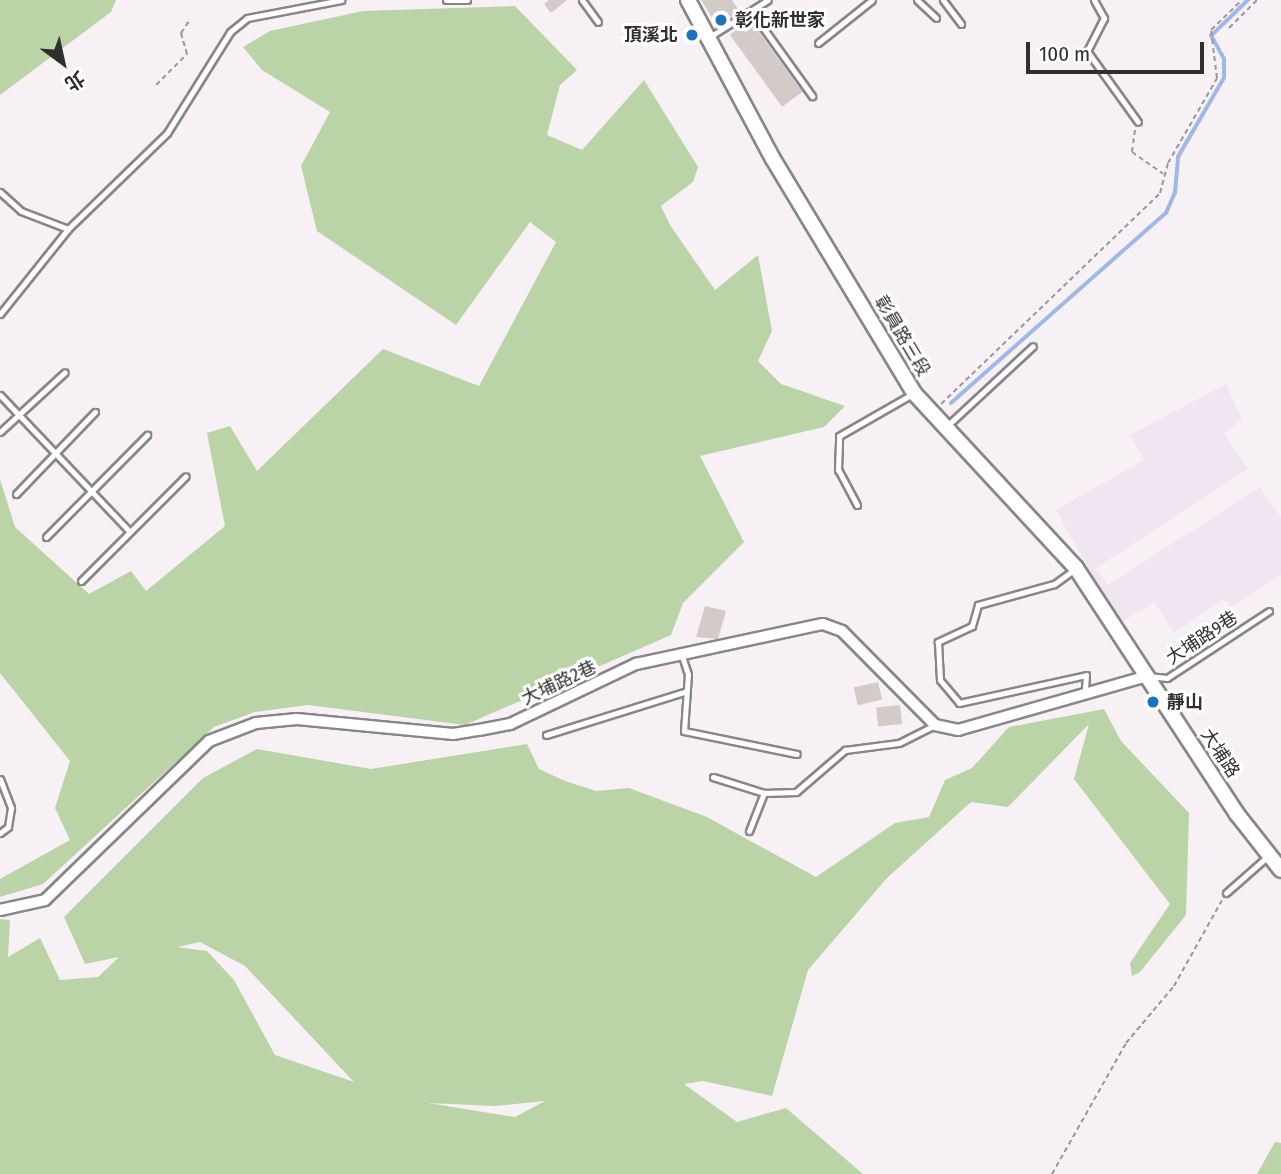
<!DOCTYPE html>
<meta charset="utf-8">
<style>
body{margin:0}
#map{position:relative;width:1281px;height:1174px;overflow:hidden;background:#f7f1f6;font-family:"Fira Sans Condensed","Noto Sans TC",sans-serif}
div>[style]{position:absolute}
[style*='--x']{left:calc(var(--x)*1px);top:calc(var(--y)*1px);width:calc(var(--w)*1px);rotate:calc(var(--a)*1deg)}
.built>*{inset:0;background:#f0e5f0}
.green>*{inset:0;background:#bad3a7}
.stream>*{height:3.5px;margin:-1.75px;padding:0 1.75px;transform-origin:1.75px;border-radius:1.75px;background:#a0b8e8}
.building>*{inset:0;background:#d2cbc8;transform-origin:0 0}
.path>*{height:2px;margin-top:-1px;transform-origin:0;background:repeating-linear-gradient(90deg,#999699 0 5px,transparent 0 8.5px)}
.roads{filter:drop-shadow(2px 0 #898589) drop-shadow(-2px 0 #898589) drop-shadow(0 2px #898589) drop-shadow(0 -2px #898589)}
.service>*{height:5px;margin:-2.5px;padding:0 2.5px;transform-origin:2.5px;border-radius:2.5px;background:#fff}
.minor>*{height:10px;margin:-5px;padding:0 5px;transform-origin:5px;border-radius:5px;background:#fff}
.secondary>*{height:14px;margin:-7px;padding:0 7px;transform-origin:7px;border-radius:7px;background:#fff}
.dots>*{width:19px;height:19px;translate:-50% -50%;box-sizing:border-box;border:4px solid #fff;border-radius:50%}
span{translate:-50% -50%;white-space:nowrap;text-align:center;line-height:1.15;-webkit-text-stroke:6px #fff;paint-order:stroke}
.poi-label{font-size:18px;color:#302f30;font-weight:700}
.left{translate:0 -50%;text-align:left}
.right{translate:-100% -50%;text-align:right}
.street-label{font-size:18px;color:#302f30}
.north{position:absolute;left:28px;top:28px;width:70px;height:70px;-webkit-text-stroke:5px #fff;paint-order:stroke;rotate:147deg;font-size:19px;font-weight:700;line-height:28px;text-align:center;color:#302f30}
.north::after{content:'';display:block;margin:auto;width:24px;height:32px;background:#302f30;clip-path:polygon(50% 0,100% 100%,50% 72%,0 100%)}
.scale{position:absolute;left:1026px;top:42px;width:178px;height:32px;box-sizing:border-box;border:4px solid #302f30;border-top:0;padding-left:9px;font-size:21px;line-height:24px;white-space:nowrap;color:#302f30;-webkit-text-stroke:5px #fff;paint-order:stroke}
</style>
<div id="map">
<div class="built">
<div style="clip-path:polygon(1226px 384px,1242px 419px,1224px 434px,1248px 469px,1096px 568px,1108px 585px,1260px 487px,1281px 517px,1281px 575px,1231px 607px,1224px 599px,1174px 633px,1154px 602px,1119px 624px,1056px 510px,1144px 460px,1130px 435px)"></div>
</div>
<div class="green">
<div style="clip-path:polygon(0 0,116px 0,111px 12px,0 95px)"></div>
<div style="clip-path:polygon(515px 6px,577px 70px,560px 85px,547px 135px,582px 150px,644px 80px,698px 167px,693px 182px,661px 206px,670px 225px,715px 290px,758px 255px,772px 331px,758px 361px,781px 384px,845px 406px,824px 427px,700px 456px,744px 542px,683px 603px,671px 635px,465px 725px,308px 705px,255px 712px,214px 727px,43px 884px,0 897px,0 879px,70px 840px,55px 808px,70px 761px,0 673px,0 479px,15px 527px,89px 594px,131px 571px,146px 591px,225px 526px,207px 433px,230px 426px,257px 471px,383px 349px,479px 386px,556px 242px,530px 222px,456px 325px,317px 231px,301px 166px,330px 112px,262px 70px,243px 47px,270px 31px,363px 11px)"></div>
<div style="clip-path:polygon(evenodd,1104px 709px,1121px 741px,1189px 813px,1186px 915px,1140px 972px,1132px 976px,1130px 963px,1170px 904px,1074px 779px,1089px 724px,1008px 807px,971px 802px,887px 878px,808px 970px,772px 1096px,703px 1081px,684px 1084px,737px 1122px,786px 1108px,863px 1174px,0 1174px,0 919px,10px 920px,8px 957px,40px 938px,60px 980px,98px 977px,119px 957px,85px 964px,64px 917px,203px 778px,257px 749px,371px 769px,527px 744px,539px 769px,565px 781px,596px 791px,629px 788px,707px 817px,816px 877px,895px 823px,929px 817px,945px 780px,972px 768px,1009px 727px,1104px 709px,200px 942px,245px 966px,354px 1082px,275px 1055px,234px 980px,207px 951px,177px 947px,200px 942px,1104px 709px,545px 1101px,515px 1117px,428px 1103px,495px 1106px,545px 1101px)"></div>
<div style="clip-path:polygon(1275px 1142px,1281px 1143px,1281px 1174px,1257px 1174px)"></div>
</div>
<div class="stream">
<div style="--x:951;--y:403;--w:287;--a:-41.5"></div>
<div style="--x:1166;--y:213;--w:22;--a:-66"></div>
<div style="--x:1175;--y:193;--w:36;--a:-85"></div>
<div style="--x:1178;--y:157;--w:91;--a:-59.8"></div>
<div style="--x:1224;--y:78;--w:19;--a:-90"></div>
<div style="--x:1224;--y:59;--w:26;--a:-119"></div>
<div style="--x:1211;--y:36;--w:52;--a:-44.2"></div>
</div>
<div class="building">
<div style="clip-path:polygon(549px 0,567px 0,551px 13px,544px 4px)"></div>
<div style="clip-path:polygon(701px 0,732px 0,740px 12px,717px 26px)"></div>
<div style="left:750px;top:20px;width:89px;height:25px;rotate:54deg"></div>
<div style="clip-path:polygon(705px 606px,726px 611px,718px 639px,696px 637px)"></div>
<div style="left:878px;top:682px;width:18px;height:25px;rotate:77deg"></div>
<div style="left:900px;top:705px;width:19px;height:24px;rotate:84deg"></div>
</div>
<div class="path">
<div style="--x:1229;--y:28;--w:40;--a:-45"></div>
<div style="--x:156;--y:85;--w:44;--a:-45"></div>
<div style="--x:187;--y:54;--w:22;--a:-106"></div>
<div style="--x:181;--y:33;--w:14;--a:-56"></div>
<div style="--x:1135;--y:130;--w:22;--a:98"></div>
<div style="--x:1132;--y:152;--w:38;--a:35"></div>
<div style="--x:941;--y:404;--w:304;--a:-43.9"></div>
<div style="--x:1160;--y:193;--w:31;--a:-75"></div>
<div style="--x:1168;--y:163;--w:98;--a:-60"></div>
<div style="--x:1217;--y:78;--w:48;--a:-97.1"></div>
<div style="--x:1211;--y:30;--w:43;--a:-44.1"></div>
<div style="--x:1052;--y:1174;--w:150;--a:-60.5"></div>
<div style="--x:1126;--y:1043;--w:75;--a:-49.9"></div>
<div style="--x:1174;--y:986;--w:98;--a:-60.8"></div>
</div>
<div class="roads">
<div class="service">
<div style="--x:446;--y:0;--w:21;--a:0"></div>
<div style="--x:582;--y:0;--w:27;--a:54"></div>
<div style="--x:917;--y:0;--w:26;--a:43"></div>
<div style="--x:943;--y:0;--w:30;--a:53"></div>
<div style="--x:1094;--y:0;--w:21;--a:61"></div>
<div style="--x:1104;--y:18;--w:37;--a:117"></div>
<div style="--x:1087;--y:51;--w:87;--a:54.3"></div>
<div style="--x:751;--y:11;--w:105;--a:54.3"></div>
<div style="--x:711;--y:36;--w:67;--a:-32.3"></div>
<div style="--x:818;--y:43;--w:69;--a:-38.5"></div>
<div style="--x:0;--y:192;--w:28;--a:42"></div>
<div style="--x:21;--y:211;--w:50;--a:21"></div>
<div style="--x:0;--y:314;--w:109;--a:-51.3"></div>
<div style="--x:68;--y:229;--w:138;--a:-44.1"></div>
<div style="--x:167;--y:133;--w:119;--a:-58"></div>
<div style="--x:230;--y:32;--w:22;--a:-39"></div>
<div style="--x:247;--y:18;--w:96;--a:-10.8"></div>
<div style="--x:0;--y:395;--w:187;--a:46.5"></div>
<div style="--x:947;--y:426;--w:117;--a:-42.9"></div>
<div style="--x:0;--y:432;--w:88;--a:-42.7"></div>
<div style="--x:16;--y:494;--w:114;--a:-46.1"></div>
<div style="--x:857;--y:505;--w:40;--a:-118"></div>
<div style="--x:838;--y:470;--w:34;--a:-88"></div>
<div style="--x:839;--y:436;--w:86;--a:-29.8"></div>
<div style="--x:46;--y:537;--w:144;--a:-45.3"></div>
<div style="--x:1075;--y:569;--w:26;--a:144"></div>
<div style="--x:1054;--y:584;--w:79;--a:164.6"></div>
<div style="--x:978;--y:605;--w:22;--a:106"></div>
<div style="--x:972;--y:626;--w:38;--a:155"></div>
<div style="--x:938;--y:642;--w:38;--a:87"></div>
<div style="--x:940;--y:680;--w:30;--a:50"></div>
<div style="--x:959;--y:703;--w:130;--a:-12.4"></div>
<div style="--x:1086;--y:675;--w:16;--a:94"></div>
<div style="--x:81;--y:581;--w:148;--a:-45"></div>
<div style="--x:682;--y:656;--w:19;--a:72"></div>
<div style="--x:688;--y:674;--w:57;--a:94"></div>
<div style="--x:684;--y:731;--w:115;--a:11.5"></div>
<div style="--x:1148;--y:676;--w:19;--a:6"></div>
<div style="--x:1167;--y:678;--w:122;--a:-33.3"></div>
<div style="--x:546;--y:735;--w:145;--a:-17.3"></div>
<div style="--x:713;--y:777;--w:53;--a:17.4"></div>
<div style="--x:764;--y:793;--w:32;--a:-2"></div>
<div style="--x:796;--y:792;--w:65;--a:-40.6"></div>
<div style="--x:845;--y:750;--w:54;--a:-7.4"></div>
<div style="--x:899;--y:743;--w:40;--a:-26.6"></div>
<div style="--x:0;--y:779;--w:31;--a:69"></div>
<div style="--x:11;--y:808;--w:19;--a:99"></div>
<div style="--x:8;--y:827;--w:10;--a:143"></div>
<div style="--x:749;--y:831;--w:41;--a:-68.5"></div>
<div style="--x:1226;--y:893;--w:56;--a:-41.4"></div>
</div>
<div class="minor">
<div style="--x:0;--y:910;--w:46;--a:-12.5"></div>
<div style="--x:45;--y:900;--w:228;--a:-44.1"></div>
<div style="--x:209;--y:741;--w:50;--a:-21"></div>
<div style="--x:256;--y:723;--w:41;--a:-5.6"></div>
<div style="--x:297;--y:719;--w:157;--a:5.5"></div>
<div style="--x:453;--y:734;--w:26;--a:-9"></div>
<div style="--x:479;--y:730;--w:32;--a:-11"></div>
<div style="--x:510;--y:724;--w:140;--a:-25.5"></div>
<div style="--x:636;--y:664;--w:191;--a:-12.1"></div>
<div style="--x:823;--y:624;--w:20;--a:20"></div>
<div style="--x:842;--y:631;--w:132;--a:45.3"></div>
<div style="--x:935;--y:725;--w:24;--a:12"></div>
<div style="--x:958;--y:730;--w:197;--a:-15.9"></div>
</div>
<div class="secondary">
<div style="--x:688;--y:0;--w:180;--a:61.9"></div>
<div style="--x:773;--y:159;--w:273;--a:58.9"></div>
<div style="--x:914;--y:393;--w:238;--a:47.2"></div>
<div style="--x:1076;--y:568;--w:294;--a:56.8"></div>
<div style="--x:1237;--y:814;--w:71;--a:51.8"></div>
</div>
</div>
<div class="dots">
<div style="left:721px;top:20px;background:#1d70be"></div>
<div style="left:692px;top:35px;background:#1d70be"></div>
<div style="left:1153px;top:702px;background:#1d70be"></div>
</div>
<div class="poi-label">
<span class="left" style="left:735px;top:20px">彰化新世家</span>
<span class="right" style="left:678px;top:35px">頂溪北</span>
<span class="left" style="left:1167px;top:702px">靜山</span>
</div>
<div class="street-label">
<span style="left:902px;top:336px;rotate:59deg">彰員路三段</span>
<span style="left:1202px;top:638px;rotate:-33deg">大埔路9巷</span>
<span style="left:559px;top:683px;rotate:-25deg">大埔路2巷</span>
<span style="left:1220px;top:753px;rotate:57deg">大埔路</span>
</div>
<div class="north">北</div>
<div class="scale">100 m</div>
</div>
